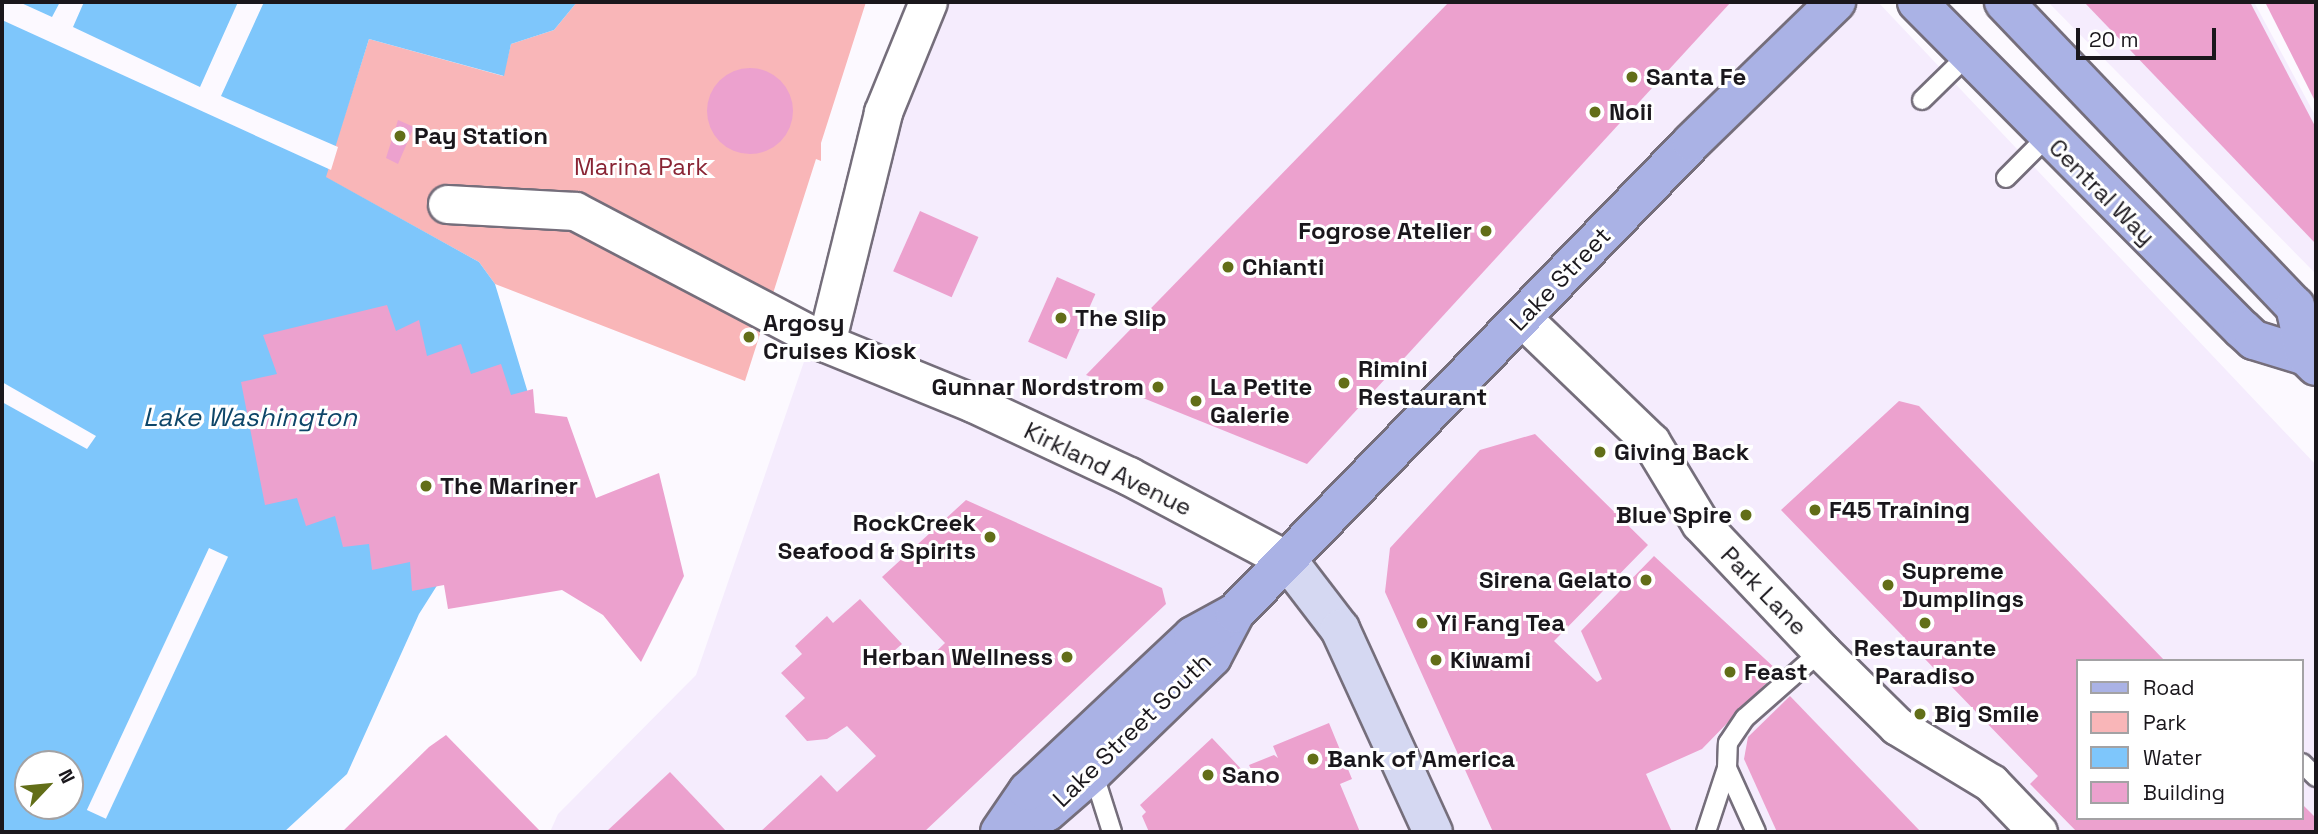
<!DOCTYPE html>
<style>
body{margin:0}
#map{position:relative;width:2318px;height:834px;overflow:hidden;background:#fcf9ff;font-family:"Space Grotesk",sans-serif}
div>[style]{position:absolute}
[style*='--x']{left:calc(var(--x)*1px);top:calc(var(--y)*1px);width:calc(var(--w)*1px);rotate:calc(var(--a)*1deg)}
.built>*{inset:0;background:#f5ecfd}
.green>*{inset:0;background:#f9b6b8}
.water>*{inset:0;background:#7ec6fb}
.pier>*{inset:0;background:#fcf9ff;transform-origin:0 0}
.building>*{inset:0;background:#eca1ce;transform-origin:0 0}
.round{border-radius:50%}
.roads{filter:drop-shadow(2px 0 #756e7b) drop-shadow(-2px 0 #756e7b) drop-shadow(0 2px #756e7b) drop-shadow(0 -2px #756e7b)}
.lane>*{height:18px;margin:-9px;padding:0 9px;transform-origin:9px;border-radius:9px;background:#fff}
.street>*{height:37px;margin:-18.5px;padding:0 18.5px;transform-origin:18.5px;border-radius:18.5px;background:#fff}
.secondary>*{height:38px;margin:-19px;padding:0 19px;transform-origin:19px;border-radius:19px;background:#d5d8f2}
.primary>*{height:38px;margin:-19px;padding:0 19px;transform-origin:19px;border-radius:19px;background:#aab2e5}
.dots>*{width:19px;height:19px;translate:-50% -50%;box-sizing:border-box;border:4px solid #fff;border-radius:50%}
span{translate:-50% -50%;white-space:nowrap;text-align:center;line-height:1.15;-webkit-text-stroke:6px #fff;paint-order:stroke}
.poi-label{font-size:24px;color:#1a171c;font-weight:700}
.left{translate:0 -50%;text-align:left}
.right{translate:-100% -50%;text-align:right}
.park-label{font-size:24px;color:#892434}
.street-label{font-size:24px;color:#1a171c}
.water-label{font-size:26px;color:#0e4669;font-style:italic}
.frame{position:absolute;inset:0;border:4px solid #1a171c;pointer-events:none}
.legend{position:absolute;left:2076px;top:659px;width:228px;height:161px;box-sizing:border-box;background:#fff;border:2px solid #a3a2a4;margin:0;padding:9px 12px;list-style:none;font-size:21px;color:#1a171c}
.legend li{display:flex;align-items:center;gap:14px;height:35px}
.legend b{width:35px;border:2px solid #a3a2a4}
.north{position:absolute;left:14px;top:750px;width:70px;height:70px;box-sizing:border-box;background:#fff;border:2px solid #a3a2a4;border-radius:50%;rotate:64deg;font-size:19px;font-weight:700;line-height:28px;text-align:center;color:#1a171c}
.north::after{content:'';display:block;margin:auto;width:24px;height:32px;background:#626e18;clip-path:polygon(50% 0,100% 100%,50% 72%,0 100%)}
.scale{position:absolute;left:2076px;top:28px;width:140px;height:32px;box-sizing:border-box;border:4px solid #1a171c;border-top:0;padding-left:9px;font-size:21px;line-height:24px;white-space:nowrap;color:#1a171c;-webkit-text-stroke:5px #fff;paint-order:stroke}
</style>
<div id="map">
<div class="built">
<div style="clip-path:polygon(evenodd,928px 2px,1878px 2px,2316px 465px,2316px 832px,550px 832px,558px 814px,696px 675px,928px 2px,2078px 661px,2302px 661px,2302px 818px,2078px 818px,2078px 661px)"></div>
<div style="clip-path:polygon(2048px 2px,2254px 2px,2316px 117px,2316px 274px)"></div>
</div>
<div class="green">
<div style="clip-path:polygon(577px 2px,866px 2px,821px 143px,821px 161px,816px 159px,745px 381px,495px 284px,479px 262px,325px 177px,369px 39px,503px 76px,511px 44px,554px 30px)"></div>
</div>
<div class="water">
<div style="clip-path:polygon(evenodd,2px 2px,577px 2px,554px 30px,511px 44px,504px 76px,369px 39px,326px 177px,479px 262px,495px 284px,538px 426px,419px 614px,347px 774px,284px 832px,2px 832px,2px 2px,28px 764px,70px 764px,70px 806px,28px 806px,28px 764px)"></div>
</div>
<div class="pier">
<div style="clip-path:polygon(2px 2px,19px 2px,52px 17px,60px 2px,84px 2px,73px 27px,200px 87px,238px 2px,264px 2px,221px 96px,338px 147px,331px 170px,2px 20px)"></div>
<div style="clip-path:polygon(2px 382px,96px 436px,87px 449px,2px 402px)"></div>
<div style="left:209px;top:548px;width:21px;height:289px;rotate:25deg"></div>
</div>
<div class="building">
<div style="clip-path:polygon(1449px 2px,1731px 2px,1307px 464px,1086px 375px)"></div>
<div style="clip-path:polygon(2084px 2px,2250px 2px,2316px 128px,2316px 244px)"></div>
<div style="clip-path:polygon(2265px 2px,2316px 2px,2316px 103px)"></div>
<div class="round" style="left:707px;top:68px;width:86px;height:86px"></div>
<div style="clip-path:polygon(398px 120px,414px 127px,398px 164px,386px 158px)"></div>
<div style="left:920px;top:211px;width:64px;height:66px;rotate:24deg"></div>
<div style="left:1057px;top:277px;width:42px;height:71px;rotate:24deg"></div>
<div style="clip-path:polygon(387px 305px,396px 331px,419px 320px,427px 356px,461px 344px,471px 374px,501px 364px,511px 395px,533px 389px,535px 413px,567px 417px,596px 498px,659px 473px,684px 576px,641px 662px,603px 615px,562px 590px,448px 609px,444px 585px,412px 591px,410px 562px,372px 570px,369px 544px,343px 547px,335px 516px,306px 526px,297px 498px,265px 505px,241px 382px,277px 374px,263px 335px)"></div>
<div style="clip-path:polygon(746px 331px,756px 334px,752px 344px,744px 341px)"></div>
<div style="clip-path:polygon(1899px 401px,1919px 406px,2165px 661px,2078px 661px,2078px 818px,2302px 818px,2302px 804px,2316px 818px,2316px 832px,2077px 832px,2030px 784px,2038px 776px,1781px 510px)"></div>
<div style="clip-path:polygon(1535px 434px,1648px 545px,1554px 641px,1597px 682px,1602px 679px,1581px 631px,1654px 556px,1778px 671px,1702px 749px,1646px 774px,1672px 832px,1493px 832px,1385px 592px,1390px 548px,1480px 450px)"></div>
<div style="clip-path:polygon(966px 500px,1162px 588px,1166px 604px,924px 832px,760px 832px,821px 775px,837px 792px,876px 756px,847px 726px,827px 739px,807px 741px,785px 716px,805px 698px,781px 673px,802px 654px,795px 646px,827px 616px,833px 623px,860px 599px,902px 644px,894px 651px,909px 666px,916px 659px,922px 665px,945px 643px,882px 577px)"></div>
<div style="clip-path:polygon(1790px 696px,1921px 832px,1777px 832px,1744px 759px,1748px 737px)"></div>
<div style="clip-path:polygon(1329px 723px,1352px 779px,1340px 784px,1360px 832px,1149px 832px,1142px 816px,1146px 812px,1140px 805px,1212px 738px,1244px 772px,1251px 769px,1249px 765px,1274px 755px,1278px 758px,1273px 746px)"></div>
<div style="clip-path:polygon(446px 735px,541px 832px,342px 832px,429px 747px)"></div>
<div style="clip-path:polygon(670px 772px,727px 832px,606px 832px)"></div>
</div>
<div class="roads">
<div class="lane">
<div style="--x:1922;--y:100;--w:66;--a:-44.4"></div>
<div style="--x:2006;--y:178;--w:58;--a:-45"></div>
<div style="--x:2302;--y:763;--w:20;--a:45"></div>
<div style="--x:1093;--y:772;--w:63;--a:72.4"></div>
<div style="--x:1706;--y:832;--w:67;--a:-71.8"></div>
<div style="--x:1756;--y:832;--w:70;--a:-114.4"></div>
<div style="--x:1727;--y:768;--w:25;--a:-88"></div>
<div style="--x:1728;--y:743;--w:30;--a:-56"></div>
<div style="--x:1745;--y:718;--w:101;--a:-41.4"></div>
</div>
<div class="street">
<div style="--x:447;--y:204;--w:128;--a:3.1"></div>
<div style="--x:575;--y:211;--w:284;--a:27.7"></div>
<div style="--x:826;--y:343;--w:159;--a:22.2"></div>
<div style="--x:973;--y:403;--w:172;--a:25.1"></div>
<div style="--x:1129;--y:476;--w:179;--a:28"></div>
<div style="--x:1522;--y:318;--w:179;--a:43.9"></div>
<div style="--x:1651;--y:442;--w:95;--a:58.8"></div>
<div style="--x:1700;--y:523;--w:176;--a:46.6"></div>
<div style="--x:1821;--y:651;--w:107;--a:44.6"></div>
<div style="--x:1897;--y:726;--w:110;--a:31.2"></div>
<div style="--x:1991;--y:783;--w:68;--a:46.2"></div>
<div style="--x:826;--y:343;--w:238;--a:-76.1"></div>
<div style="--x:883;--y:112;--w:119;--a:-67.8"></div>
</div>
<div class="secondary">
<div style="--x:1287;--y:560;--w:87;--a:52.5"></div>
<div style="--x:1340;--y:629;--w:223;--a:65.4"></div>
</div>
<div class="primary">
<div style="--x:1917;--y:2;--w:461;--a:45.2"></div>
<div style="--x:2242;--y:329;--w:16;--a:43"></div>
<div style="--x:2254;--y:340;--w:54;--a:17.1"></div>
<div style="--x:2306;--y:356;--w:14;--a:45"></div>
<div style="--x:2004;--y:2;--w:421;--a:46.3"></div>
<div style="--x:2295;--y:306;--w:51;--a:77.6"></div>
<div style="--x:1009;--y:824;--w:40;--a:-18"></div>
<div style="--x:1047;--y:812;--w:61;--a:-41"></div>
<div style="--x:1093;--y:772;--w:165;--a:-44"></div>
<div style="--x:1212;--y:657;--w:50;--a:-62.4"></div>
<div style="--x:1000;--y:832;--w:50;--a:-55.7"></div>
<div style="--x:1028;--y:791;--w:226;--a:-43.2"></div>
<div style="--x:1193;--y:636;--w:48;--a:-28.7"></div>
<div style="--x:1235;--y:613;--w:656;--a:-45.86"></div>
<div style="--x:1692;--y:142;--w:201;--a:-44.2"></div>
</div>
</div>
<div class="dots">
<div style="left:1632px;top:77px;background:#626e18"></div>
<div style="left:1595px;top:112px;background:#626e18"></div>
<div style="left:400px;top:136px;background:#626e18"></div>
<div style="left:1486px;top:231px;background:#626e18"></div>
<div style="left:1228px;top:267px;background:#626e18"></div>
<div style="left:1061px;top:318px;background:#626e18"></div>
<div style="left:749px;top:337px;background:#626e18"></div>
<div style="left:1344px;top:383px;background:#626e18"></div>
<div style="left:1158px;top:387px;background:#626e18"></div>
<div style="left:1196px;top:401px;background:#626e18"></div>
<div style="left:1600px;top:452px;background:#626e18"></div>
<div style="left:426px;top:486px;background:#626e18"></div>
<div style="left:1815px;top:510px;background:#626e18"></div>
<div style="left:1746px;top:515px;background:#626e18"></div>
<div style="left:990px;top:537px;background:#626e18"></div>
<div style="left:1646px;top:580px;background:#626e18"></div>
<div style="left:1888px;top:585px;background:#626e18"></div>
<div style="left:1422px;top:623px;background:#626e18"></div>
<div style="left:1925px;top:623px;background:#626e18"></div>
<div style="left:1067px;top:657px;background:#626e18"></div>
<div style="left:1436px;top:660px;background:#626e18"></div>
<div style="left:1730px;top:672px;background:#626e18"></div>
<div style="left:1920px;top:714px;background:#626e18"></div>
<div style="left:1313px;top:759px;background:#626e18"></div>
<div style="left:1208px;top:775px;background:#626e18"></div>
</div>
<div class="poi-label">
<span class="left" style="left:1646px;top:77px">Santa Fe</span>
<span class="left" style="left:1609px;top:112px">Noii</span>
<span class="left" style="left:414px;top:136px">Pay Station</span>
<span class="right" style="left:1472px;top:231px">Fogrose Atelier</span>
<span class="left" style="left:1242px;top:267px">Chianti</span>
<span class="left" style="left:1075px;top:318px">The Slip</span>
<span class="left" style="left:763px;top:337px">Argosy<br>Cruises Kiosk</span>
<span class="left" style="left:1358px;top:383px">Rimini<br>Restaurant</span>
<span class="right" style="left:1144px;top:387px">Gunnar Nordstrom</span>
<span class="left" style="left:1210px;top:401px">La Petite<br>Galerie</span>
<span class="left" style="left:1614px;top:452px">Giving Back</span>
<span class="left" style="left:440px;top:486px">The Mariner</span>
<span class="left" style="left:1829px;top:510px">F45 Training</span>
<span class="right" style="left:1732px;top:515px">Blue Spire</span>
<span class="right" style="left:976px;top:537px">RockCreek<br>Seafood &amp; Spirits</span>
<span class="left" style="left:1902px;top:585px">Supreme<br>Dumplings</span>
<span class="right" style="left:1632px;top:580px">Sirena Gelato</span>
<span class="left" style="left:1436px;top:623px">Yi Fang Tea</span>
<span style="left:1925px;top:662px">Restaurante<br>Paradiso</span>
<span class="right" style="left:1053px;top:657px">Herban Wellness</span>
<span class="left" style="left:1450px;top:660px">Kiwami</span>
<span class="left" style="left:1744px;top:672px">Feast</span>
<span class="left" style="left:1934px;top:714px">Big Smile</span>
<span class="left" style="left:1327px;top:759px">Bank of America</span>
<span class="left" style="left:1222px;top:775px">Sano</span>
</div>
<div class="park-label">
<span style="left:641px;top:167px">Marina Park</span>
</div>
<div class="street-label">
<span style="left:2102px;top:192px;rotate:45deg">Central Way</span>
<span style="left:1560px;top:279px;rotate:-46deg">Lake Street</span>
<span style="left:1108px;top:469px;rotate:26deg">Kirkland Avenue</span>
<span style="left:1764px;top:591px;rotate:46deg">Park Lane</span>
<span style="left:1132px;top:730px;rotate:-44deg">Lake Street South</span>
</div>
<div class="water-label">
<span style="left:250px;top:418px">Lake Washington</span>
</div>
<div class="frame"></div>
<ul class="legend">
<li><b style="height:9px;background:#aab2e5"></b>Road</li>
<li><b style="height:19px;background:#f9b6b8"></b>Park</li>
<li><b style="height:19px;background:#7ec6fb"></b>Water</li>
<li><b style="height:19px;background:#eca1ce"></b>Building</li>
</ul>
<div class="north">N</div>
<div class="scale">20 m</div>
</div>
